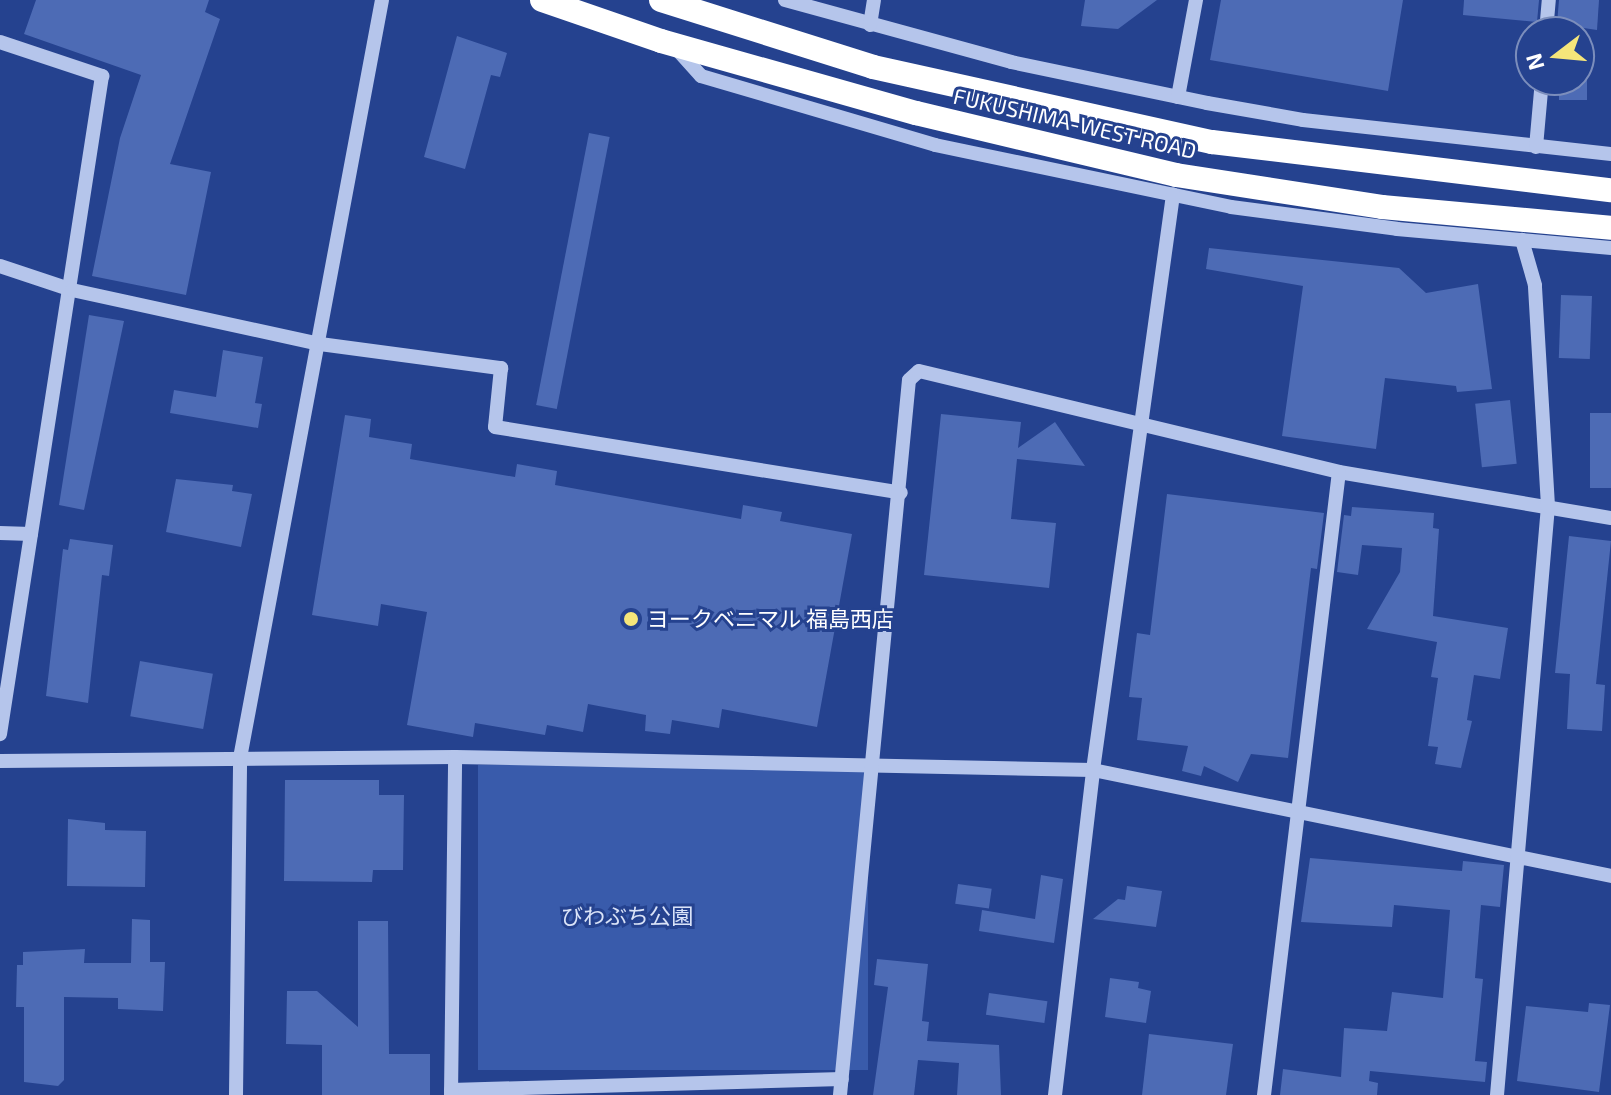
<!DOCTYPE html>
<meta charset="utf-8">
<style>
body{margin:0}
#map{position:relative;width:1611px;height:1095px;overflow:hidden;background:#25428f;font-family:"Exo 2","Noto Sans JP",sans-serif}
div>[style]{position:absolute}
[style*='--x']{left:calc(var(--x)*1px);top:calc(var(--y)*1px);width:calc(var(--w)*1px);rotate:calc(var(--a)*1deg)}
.green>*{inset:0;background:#395bab;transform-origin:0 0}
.building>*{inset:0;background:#4d6bb5;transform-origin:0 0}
.minor>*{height:14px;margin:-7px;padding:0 7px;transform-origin:7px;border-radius:7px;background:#b5c5eb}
.highway>*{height:24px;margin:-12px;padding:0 12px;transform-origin:12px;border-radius:12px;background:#fff}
.dots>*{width:22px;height:22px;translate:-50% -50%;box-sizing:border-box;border:4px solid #25428f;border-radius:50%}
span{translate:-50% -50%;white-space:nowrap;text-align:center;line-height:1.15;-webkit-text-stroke:6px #25428f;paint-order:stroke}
.street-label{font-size:22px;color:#fff}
.poi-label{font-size:22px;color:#fff}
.left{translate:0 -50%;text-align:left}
.park-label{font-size:22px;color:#dae3f8}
.north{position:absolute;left:1515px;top:16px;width:80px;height:80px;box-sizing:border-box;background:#25428f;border:2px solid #7c8ebc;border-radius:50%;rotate:254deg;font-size:22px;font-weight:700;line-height:32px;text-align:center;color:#fff}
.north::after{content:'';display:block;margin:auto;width:28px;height:36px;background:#f5e57a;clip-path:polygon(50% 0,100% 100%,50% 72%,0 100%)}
</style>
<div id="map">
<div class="green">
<div style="left:478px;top:765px;width:390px;height:305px"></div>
</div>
<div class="building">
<div style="clip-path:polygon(36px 0,209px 0,205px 12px,220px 19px,170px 164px,211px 172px,186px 295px,92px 276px,120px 138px,141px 75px,24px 34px)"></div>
<div style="clip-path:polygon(1085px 0,1157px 0,1118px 29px,1081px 26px)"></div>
<div style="clip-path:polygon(1221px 0,1403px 0,1388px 91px,1210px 60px)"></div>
<div style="clip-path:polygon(1464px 0,1539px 0,1537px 22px,1463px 15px)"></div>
<div style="clip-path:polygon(1559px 0,1599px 0,1597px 30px,1557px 24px)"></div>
<div style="clip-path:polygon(457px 36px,507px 53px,500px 77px,491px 75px,465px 169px,424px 157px)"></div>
<div style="left:1559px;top:80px;width:28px;height:20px"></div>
<div style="left:589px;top:133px;width:21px;height:277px;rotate:11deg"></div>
<div style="clip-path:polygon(1209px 248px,1399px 268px,1426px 293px,1478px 284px,1492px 389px,1457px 392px,1456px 386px,1385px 378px,1376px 449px,1282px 436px,1303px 286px,1206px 269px)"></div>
<div style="left:1561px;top:295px;width:31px;height:63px;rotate:2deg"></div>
<div style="clip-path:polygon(89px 315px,124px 321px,84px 510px,59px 505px)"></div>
<div style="clip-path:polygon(223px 350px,263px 357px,255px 403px,262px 404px,258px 428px,170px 413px,174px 390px,216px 397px)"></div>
<div style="left:1510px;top:400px;width:64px;height:35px;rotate:84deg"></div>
<div style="left:1590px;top:413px;width:21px;height:75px"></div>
<div style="clip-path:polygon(941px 414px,1021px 422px,1018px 448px,1055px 422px,1085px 466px,1017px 459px,1011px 519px,1056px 523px,1049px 588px,924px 575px)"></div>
<div style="clip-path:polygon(345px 415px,371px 419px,369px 437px,412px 444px,410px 459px,515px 477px,517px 464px,557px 471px,555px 485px,741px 519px,743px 505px,782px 512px,780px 521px,852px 534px,817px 727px,722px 709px,719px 728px,672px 720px,670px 734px,645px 731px,646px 715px,588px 704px,583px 732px,547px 725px,545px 735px,475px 723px,473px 737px,407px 725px,427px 612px,381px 604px,378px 626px,312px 615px)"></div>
<div style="clip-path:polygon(176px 479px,233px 485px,232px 491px,252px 494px,241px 547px,166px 532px)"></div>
<div style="clip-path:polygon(1167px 494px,1324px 513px,1317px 569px,1311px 568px,1288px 758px,1251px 754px,1238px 782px,1204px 766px,1201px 776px,1182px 771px,1188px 746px,1137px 740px,1142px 698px,1129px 697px,1137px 633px,1150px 635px)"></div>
<div style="clip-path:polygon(1352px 507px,1434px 513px,1433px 528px,1439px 529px,1433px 616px,1508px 628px,1500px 679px,1474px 675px,1467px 720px,1472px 721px,1461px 768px,1435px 764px,1438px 747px,1428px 746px,1438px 678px,1431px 677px,1437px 642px,1367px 629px,1400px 572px,1402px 548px,1362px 545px,1358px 575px,1337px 572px,1344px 515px,1351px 516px)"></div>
<div style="clip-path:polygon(1569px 536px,1611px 541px,1596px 684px,1605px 685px,1602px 731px,1567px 729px,1570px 674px,1555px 673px)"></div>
<div style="clip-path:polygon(70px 539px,113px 545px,109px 576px,102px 575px,88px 703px,46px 696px,63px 549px,68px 550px)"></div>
<div style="left:140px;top:661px;width:74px;height:56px;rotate:10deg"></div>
<div style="clip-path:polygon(285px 780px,379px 780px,379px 795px,404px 795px,403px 870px,373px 870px,372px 882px,284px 881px)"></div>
<div style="clip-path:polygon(68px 819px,105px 823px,105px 830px,146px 831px,145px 887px,67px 886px)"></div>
<div style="clip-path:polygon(1310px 858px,1462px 871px,1463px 861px,1504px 865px,1500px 907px,1481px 905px,1475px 978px,1483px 979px,1475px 1061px,1487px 1062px,1485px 1082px,1370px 1071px,1369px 1081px,1378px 1083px,1377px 1095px,1280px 1095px,1283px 1069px,1341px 1077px,1344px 1028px,1387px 1031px,1392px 992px,1443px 998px,1450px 910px,1394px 905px,1392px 927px,1301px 922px)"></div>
<div style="clip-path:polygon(1041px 875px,1063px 879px,1054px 943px,979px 931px,982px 910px,1035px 919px)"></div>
<div style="left:958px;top:884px;width:34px;height:20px;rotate:8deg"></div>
<div style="clip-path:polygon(1127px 886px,1162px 891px,1156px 927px,1093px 919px,1118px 899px,1125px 900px)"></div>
<div style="clip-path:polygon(132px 919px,150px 920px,150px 962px,165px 962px,163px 1011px,118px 1009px,118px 998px,64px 997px,64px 1080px,58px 1086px,24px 1082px,24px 1007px,16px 1007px,17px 965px,23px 965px,23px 952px,85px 949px,84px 963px,131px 963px)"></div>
<div style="clip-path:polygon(358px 921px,388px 921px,389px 1054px,430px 1054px,430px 1095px,322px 1095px,322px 1045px,286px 1044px,287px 991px,317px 991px,358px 1027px)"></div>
<div style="clip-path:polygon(877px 959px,928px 964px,922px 1021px,929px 1022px,927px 1041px,999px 1045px,1001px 1095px,957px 1095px,959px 1063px,918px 1060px,914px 1095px,873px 1095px,888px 987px,874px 985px)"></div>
<div style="clip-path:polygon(1110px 978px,1139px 982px,1138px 988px,1151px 991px,1146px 1023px,1105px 1017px)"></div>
<div style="left:989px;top:993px;width:59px;height:22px;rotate:8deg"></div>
<div style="clip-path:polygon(1589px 1003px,1610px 1005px,1599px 1092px,1517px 1081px,1526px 1006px,1588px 1012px)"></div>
<div style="clip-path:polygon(1149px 1034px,1233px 1044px,1226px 1095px,1142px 1095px)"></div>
</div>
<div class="minor">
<div style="--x:785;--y:0;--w:234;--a:15.3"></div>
<div style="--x:1011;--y:62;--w:200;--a:11.8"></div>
<div style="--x:1207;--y:103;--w:97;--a:10"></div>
<div style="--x:1303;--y:120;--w:310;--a:6.3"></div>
<div style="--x:870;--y:25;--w:25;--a:-81"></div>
<div style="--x:1546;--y:32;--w:32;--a:-85"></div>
<div style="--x:0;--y:42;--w:108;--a:18.4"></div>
<div style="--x:102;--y:76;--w:666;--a:98.81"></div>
<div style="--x:675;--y:47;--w:39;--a:48"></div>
<div style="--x:701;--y:76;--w:244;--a:16.4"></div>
<div style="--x:935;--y:145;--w:302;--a:11.8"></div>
<div style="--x:1231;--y:207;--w:167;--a:7.5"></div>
<div style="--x:1397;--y:229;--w:215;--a:5.1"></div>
<div style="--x:1178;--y:97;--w:99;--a:-79.5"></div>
<div style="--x:1536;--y:147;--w:67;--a:-84.9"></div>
<div style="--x:0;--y:266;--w:76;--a:18.4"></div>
<div style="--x:72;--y:290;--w:254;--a:12.3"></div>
<div style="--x:320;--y:344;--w:183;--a:7.6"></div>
<div style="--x:501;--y:368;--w:59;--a:95.8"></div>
<div style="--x:495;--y:427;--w:411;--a:9.2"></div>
<div style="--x:0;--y:533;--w:31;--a:2"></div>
<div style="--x:0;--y:761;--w:455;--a:-0.5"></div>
<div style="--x:455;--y:757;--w:638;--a:1.17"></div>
<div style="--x:1093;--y:770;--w:529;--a:11.56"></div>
<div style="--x:451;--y:1090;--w:391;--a:-1.6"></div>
<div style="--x:236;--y:1095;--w:337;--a:-89.3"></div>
<div style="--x:240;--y:758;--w:771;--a:-79.39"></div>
<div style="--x:451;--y:1095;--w:338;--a:-89.3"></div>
<div style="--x:840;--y:1095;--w:718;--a:-84.49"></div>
<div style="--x:909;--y:380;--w:13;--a:-42"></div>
<div style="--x:919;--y:371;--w:432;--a:13.5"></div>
<div style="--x:1339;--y:472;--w:276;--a:9.6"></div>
<div style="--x:1055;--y:1095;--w:327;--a:-83.3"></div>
<div style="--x:1093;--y:770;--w:581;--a:-82.08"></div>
<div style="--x:1264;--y:1095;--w:627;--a:-83.14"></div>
<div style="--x:1497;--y:1095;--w:591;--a:-85.05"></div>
<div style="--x:1548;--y:506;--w:221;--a:-93.4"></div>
<div style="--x:1535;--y:285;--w:47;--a:-106.1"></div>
</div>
<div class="highway">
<div style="--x:542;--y:0;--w:126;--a:19"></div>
<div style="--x:661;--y:41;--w:265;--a:15.8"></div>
<div style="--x:916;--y:113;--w:267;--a:13.4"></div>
<div style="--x:1176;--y:175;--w:208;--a:8.8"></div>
<div style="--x:1382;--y:207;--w:230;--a:5.2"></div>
<div style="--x:661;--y:0;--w:222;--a:17.5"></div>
<div style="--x:873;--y:67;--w:347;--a:12.5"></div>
<div style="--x:1212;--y:142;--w:402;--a:6.9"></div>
</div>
<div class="dots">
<div style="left:631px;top:619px;background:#f5e57a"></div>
</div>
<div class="street-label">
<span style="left:1075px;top:123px;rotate:13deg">FUKUSHIMA-WEST ROAD</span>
</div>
<div class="poi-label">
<span class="left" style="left:647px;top:619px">ヨークベニマル 福島西店</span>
</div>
<div class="park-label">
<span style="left:627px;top:916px">びわぶち公園</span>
</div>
<div class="north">N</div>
</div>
